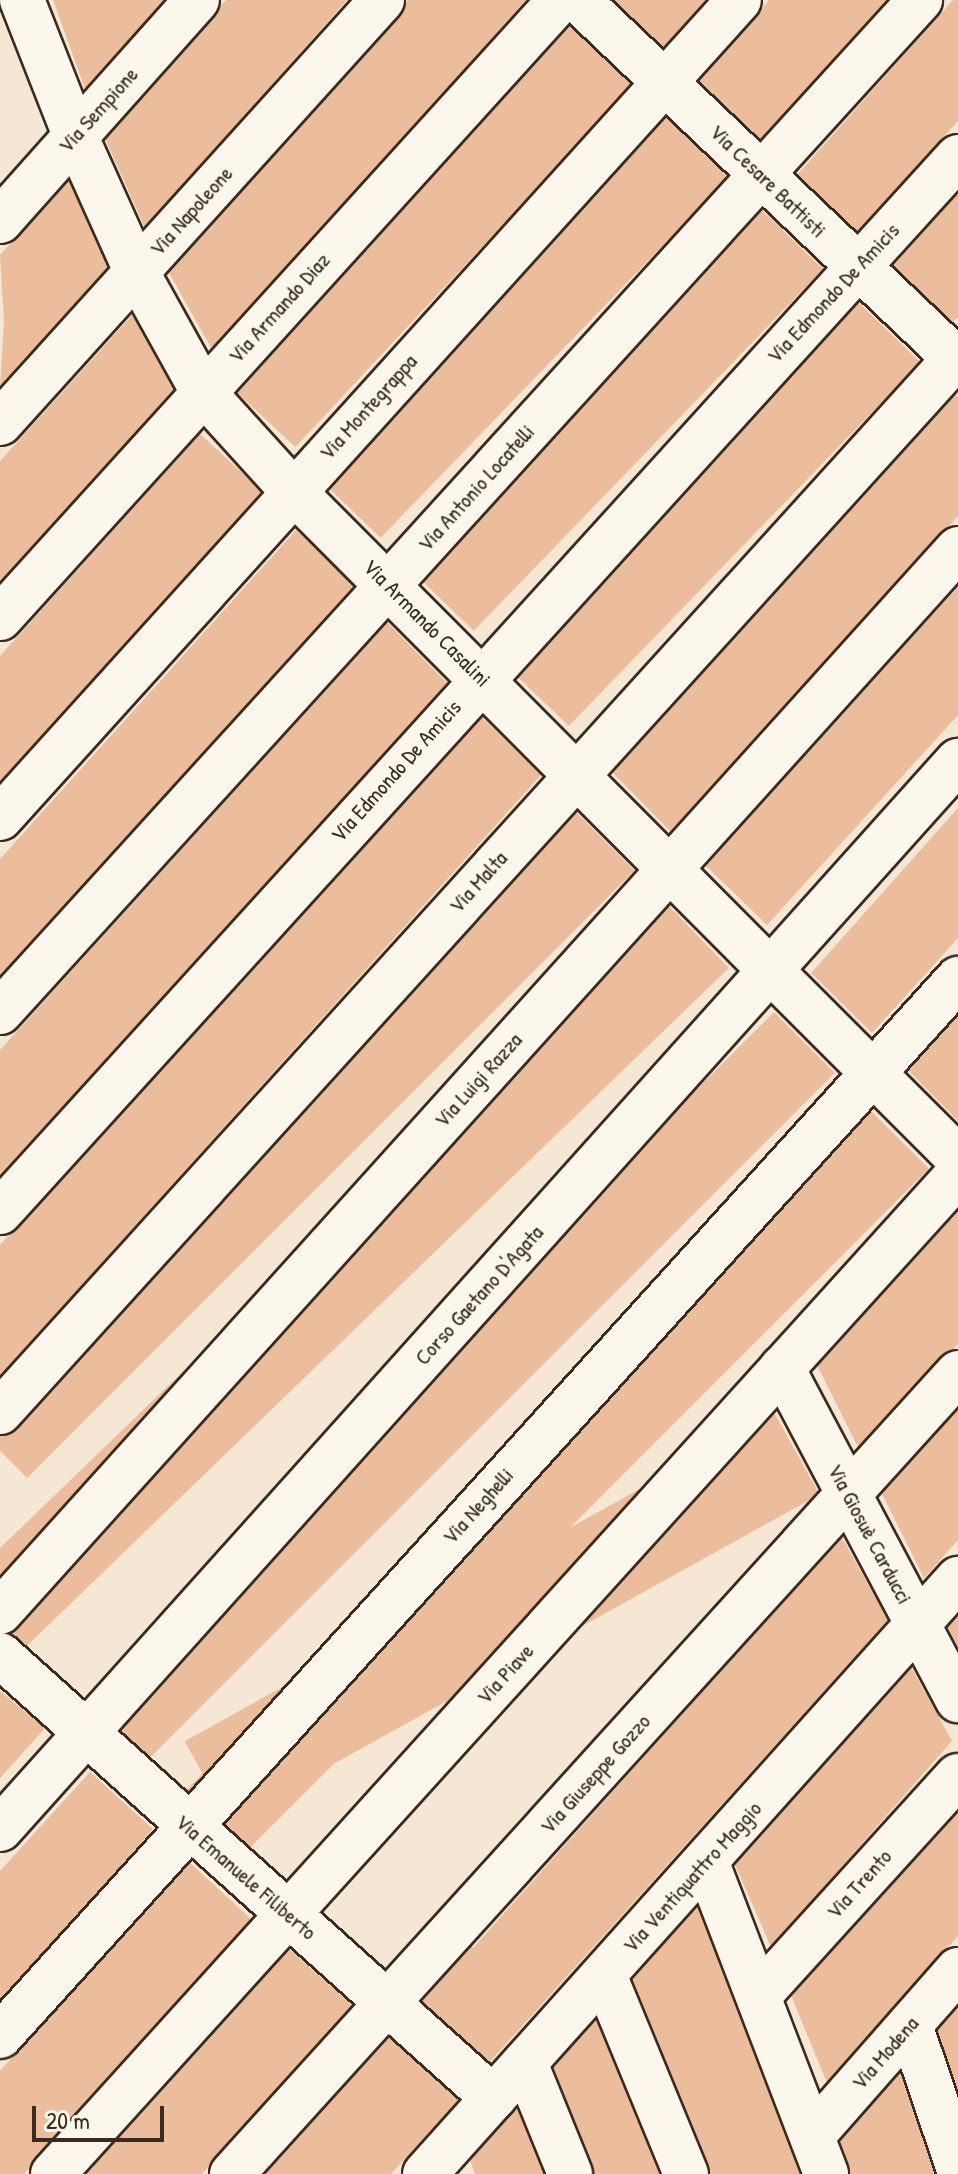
<!DOCTYPE html>
<meta charset="utf-8">
<style>
body{margin:0}
#map{position:relative;width:958px;height:2174px;overflow:hidden;background:#f6e6d4;font-family:"Patrick Hand",sans-serif}
div>[style]{position:absolute}
[style*='--x']{left:calc(var(--x)*1px);top:calc(var(--y)*1px);width:calc(var(--w)*1px);rotate:calc(var(--a)*1deg)}
.building>*{inset:0;background:#ecbd9c;transform-origin:0 0}
.roads{filter:drop-shadow(2px 0 #3b2a1e) drop-shadow(-2px 0 #3b2a1e) drop-shadow(0 2px #3b2a1e) drop-shadow(0 -2px #3b2a1e)}
.street>*{height:44px;margin:-22px;padding:0 22px;transform-origin:22px;border-radius:22px;background:#fbf7ec}
.secondary>*{height:44px;margin:-22px;padding:0 22px;transform-origin:22px;border-radius:22px;background:#fbf7ec}
span{translate:-50% -50%;white-space:nowrap;text-align:center;line-height:1.15;-webkit-text-stroke:8px #fbf7ec;paint-order:stroke}
.street-label{font-size:22px;color:#3b2a1e}
.scale{position:absolute;left:32px;top:2106px;width:132px;height:36px;box-sizing:border-box;border:4px solid #3b2a1e;border-top:0;padding-left:10px;font-size:24px;line-height:28px;white-space:nowrap;color:#3b2a1e;-webkit-text-stroke:6px #fbf7ec;paint-order:stroke}
</style>
<div id="map">
<div class="building">
<div style="clip-path:polygon(53px 0,166px 0,85px 89px)"></div>
<div style="clip-path:polygon(226px 0,347px 0,145px 228px,104px 136px)"></div>
<div style="clip-path:polygon(408px 0,526px 0,214px 353px,168px 271px)"></div>
<div style="clip-path:polygon(608px 0,709px 0,662px 52px)"></div>
<div style="clip-path:polygon(769px 0,887px 0,758px 142px,695px 81px)"></div>
<div style="clip-path:polygon(953px 0,958px 0,958px 121px,856px 234px,796px 176px)"></div>
<div style="left:570px;top:25px;width:87px;height:496px;rotate:43deg"></div>
<div style="left:666px;top:117px;width:87px;height:501px;rotate:44deg"></div>
<div style="clip-path:polygon(69px 180px,110px 266px,0 388px,4px 322px,0 255px)"></div>
<div style="clip-path:polygon(958px 193px,958px 317px,952px 323px,891px 268px)"></div>
<div style="left:762px;top:210px;width:85px;height:503px;rotate:44deg"></div>
<div style="left:857px;top:301px;width:88px;height:506px;rotate:44deg"></div>
<div style="clip-path:polygon(136px 311px,178px 390px,0 588px,0 461px)"></div>
<div style="clip-path:polygon(953px 393px,958px 397px,958px 516px,671px 832px,610px 770px)"></div>
<div style="clip-path:polygon(200px 434px,263px 492px,0 790px,0 656px)"></div>
<div style="clip-path:polygon(296px 530px,357px 588px,0 981px,0 859px)"></div>
<div style="clip-path:polygon(958px 587px,958px 715px,767px 925px,703px 863px)"></div>
<div style="clip-path:polygon(387px 622px,448px 684px,0 1178px,0 1050px)"></div>
<div style="clip-path:polygon(480px 715px,541px 775px,0 1376px,0 1245px)"></div>
<div style="clip-path:polygon(958px 808px,958px 938px,872px 1033px,811px 973px)"></div>
<div style="left:573px;top:809px;width:87px;height:859px;rotate:45deg"></div>
<div style="left:667px;top:904px;width:89px;height:986px;rotate:46deg"></div>
<div style="clip-path:polygon(958px 1009px,958px 1121px,905px 1067px)"></div>
<div style="left:774px;top:1012px;width:86px;height:974px;rotate:45deg"></div>
<div style="left:868px;top:1108px;width:86px;height:965px;rotate:45deg"></div>
<div style="clip-path:polygon(958px 1211px,958px 1344px,859px 1449px,817px 1365px)"></div>
<div style="clip-path:polygon(958px 1409px,958px 1540px,924px 1578px,881px 1492px)"></div>
<div style="left:775px;top:1414px;width:92px;height:675px;rotate:61deg"></div>
<div style="clip-path:polygon(841px 1536px,888px 1620px,488px 2064px,420px 2004px,468px 1943px,473px 1948px)"></div>
<div style="clip-path:polygon(958px 1606px,958px 1648px,945px 1622px)"></div>
<div style="clip-path:polygon(909px 1663px,952px 1741px,771px 1947px,733px 1860px)"></div>
<div style="clip-path:polygon(0 1691px,45px 1728px,0 1778px)"></div>
<div style="clip-path:polygon(90px 1772px,153px 1829px,0 2003px,0 1871px)"></div>
<div style="clip-path:polygon(958px 1808px,958px 1936px,827px 2083px,791px 1995px)"></div>
<div style="clip-path:polygon(188px 1861px,252px 1920px,24px 2174px,0 2174px,0 2071px)"></div>
<div style="clip-path:polygon(701px 1896px,810px 2174px,698px 2174px,620px 1985px)"></div>
<div style="clip-path:polygon(289px 1949px,353px 2006px,202px 2174px,86px 2174px)"></div>
<div style="clip-path:polygon(605px 2006px,674px 2174px,583px 2174px,543px 2073px)"></div>
<div style="clip-path:polygon(958px 2006px,958px 2135px,925px 2044px)"></div>
<div style="clip-path:polygon(389px 2031px,462px 2096px,391px 2174px,262px 2174px)"></div>
<div style="clip-path:polygon(911px 2058px,951px 2174px,837px 2174px,828px 2150px)"></div>
<div style="clip-path:polygon(526px 2090px,560px 2174px,475px 2174px,468px 2154px)"></div>
</div>
<div class="roads">
<div class="street">
<div style="--x:578;--y:0;--w:524;--a:43.53"></div>
<div style="--x:0;--y:221;--w:296;--a:-48.3"></div>
<div style="--x:0;--y:423;--w:570;--a:-47.92"></div>
<div style="--x:0;--y:618;--w:834;--a:-47.82"></div>
<div style="--x:0;--y:818;--w:1102;--a:-47.9"></div>
<div style="--x:770;--y:970;--w:266;--a:45"></div>
<div style="--x:0;--y:1012;--w:1368;--a:-47.73"></div>
<div style="--x:0;--y:1212;--w:1425;--a:-47.76"></div>
<div style="--x:782;--y:1368;--w:376;--a:62.1"></div>
<div style="--x:0;--y:1412;--w:1427;--a:-47.81"></div>
<div style="--x:0;--y:1612;--w:1431;--a:-47.97"></div>
<div style="--x:0;--y:1655;--w:663;--a:41.94"></div>
<div style="--x:706;--y:1861;--w:335;--a:69"></div>
<div style="--x:604;--y:1975;--w:215;--a:67.6"></div>
<div style="--x:761;--y:1993;--w:293;--a:-47.8"></div>
<div style="--x:910;--y:2025;--w:150;--a:71.3"></div>
<div style="--x:0;--y:2036;--w:1427;--a:-47.81"></div>
<div style="--x:525;--y:2063;--w:120;--a:67.9"></div>
<div style="--x:812;--y:2136;--w:221;--a:-48.7"></div>
<div style="--x:53;--y:2174;--w:1349;--a:-47.85"></div>
<div style="--x:232;--y:2174;--w:1081;--a:-47.81"></div>
<div style="--x:425;--y:2174;--w:799;--a:-48.15"></div>
</div>
<div class="secondary">
<div style="--x:22;--y:0;--w:145;--a:68.6"></div>
<div style="--x:75;--y:135;--w:149;--a:65.8"></div>
<div style="--x:136;--y:271;--w:138;--a:61"></div>
<div style="--x:203;--y:392;--w:132;--a:47.8"></div>
<div style="--x:292;--y:490;--w:677;--a:45.12"></div>
<div style="--x:0;--y:1829;--w:1435;--a:-48.11"></div>
</div>
</div>
<div class="street-label">
<span style="left:98px;top:110px;rotate:-48deg">Via Sempione</span>
<span style="left:768px;top:181px;rotate:44deg">Via Cesare Battisti</span>
<span style="left:191px;top:211px;rotate:-48deg">Via Napoleone</span>
<span style="left:833px;top:293px;rotate:-47deg">Via Edmondo De Amicis</span>
<span style="left:279px;top:308px;rotate:-48deg">Via Armando Diaz</span>
<span style="left:368px;top:407px;rotate:-48deg">Via Montegrappa</span>
<span style="left:476px;top:488px;rotate:-48deg">Via Antonio Locatelli</span>
<span style="left:427px;top:623px;rotate:45deg">Via Armando Casalini</span>
<span style="left:396px;top:771px;rotate:-48deg">Via Edmondo De Amicis</span>
<span style="left:478px;top:882px;rotate:-48deg">Via Malta</span>
<span style="left:478px;top:1080px;rotate:-48deg">Via Luigi Razza</span>
<span style="left:479px;top:1295px;rotate:-48deg">Corso Gaetano D'Agata</span>
<span style="left:478px;top:1506px;rotate:-48deg">Via Neghelli</span>
<span style="left:870px;top:1534px;rotate:62deg">Via Giosuè Carducci</span>
<span style="left:505px;top:1674px;rotate:-48deg">Via Piave</span>
<span style="left:595px;top:1774px;rotate:-48deg">Via Giuseppe Gozzo</span>
<span style="left:246px;top:1877px;rotate:41deg">Via Emanuele Filiberto</span>
<span style="left:692px;top:1877px;rotate:-48deg">Via Ventiquattro Maggio</span>
<span style="left:859px;top:1884px;rotate:-48deg">Via Trento</span>
<span style="left:885px;top:2053px;rotate:-49deg">Via Modena</span>
</div>
<div class="scale">20 m</div>
</div>
